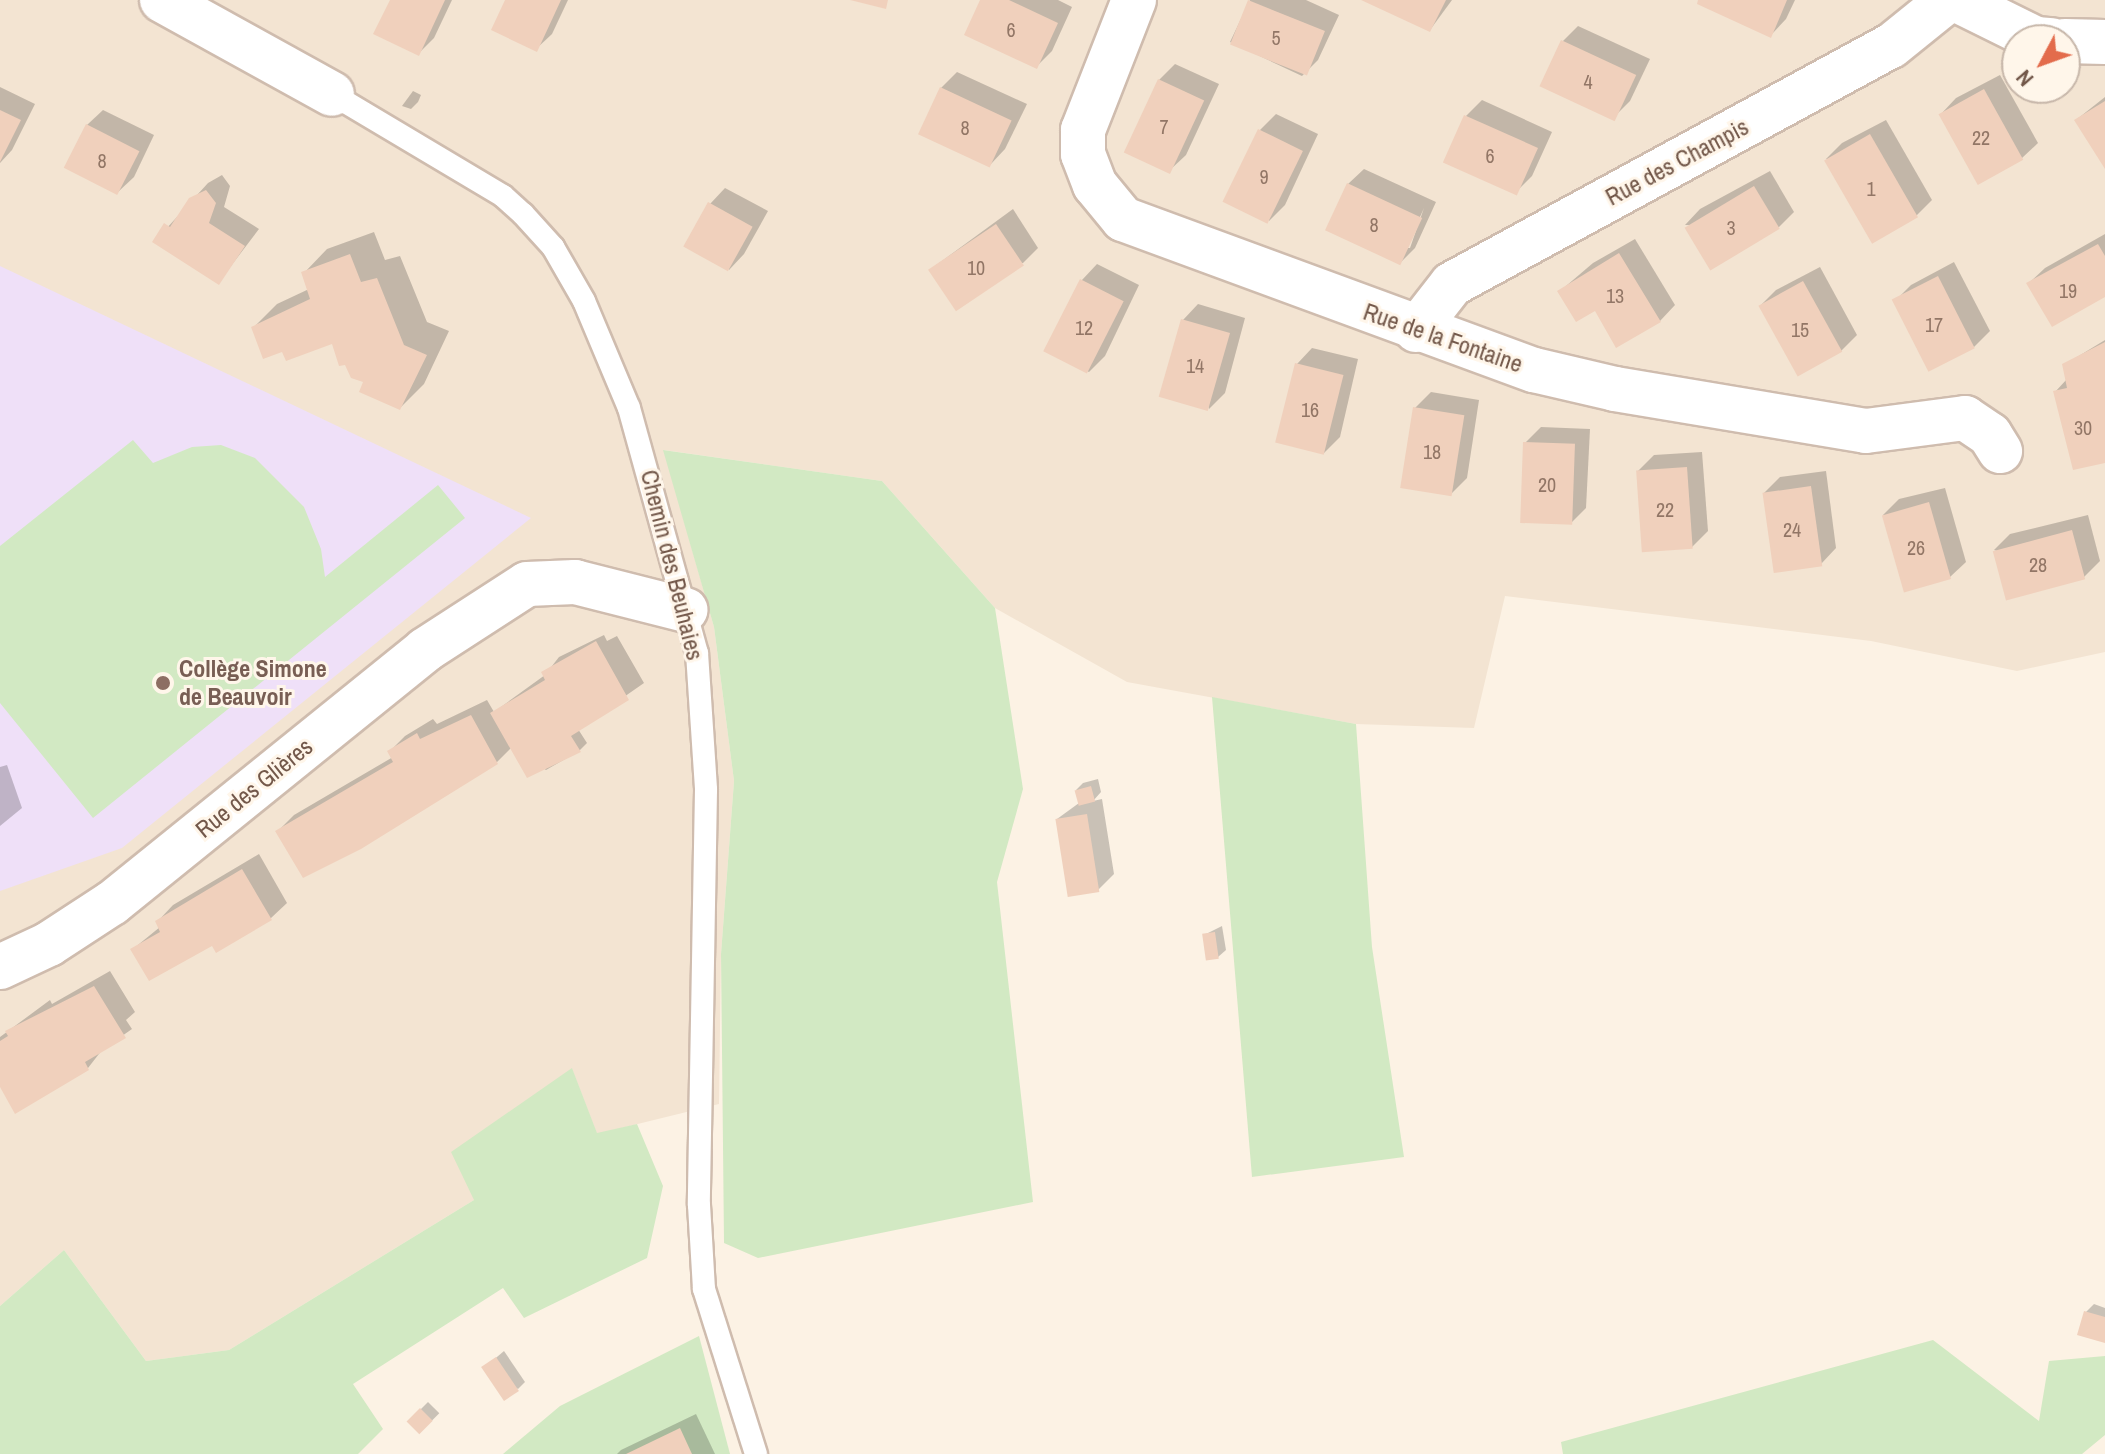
<!DOCTYPE html>
<meta charset="utf-8">
<style>
body{margin:0}
#map{position:relative;width:2105px;height:1454px;overflow:hidden;background:#fcf2e4;font-family:"Archivo Narrow",sans-serif}
div>[style]{position:absolute}
[style*='--x']{left:calc(var(--x)*1px);top:calc(var(--y)*1px);width:calc(var(--w)*1px);rotate:calc(var(--a)*1deg)}
.residential>*{inset:0;background:#f3e4d2}
.education>*{inset:0;background:#efe0f8}
.green>*{inset:0;background:#d2e9c3}
.shadow>*{inset:0;background:#0003;transform-origin:0 0}
.building>*{inset:0;background:#f0d0bc;transform-origin:0 0}
.roads{filter:drop-shadow(2px 0 #cfbcae) drop-shadow(-2px 0 #cfbcae) drop-shadow(0 2px #cfbcae) drop-shadow(0 -2px #cfbcae)}
.lane>*{height:22px;margin:-11px;padding:0 11px;transform-origin:11px;border-radius:11px;background:#fff}
.street>*{height:44px;margin:-22px;padding:0 22px;transform-origin:22px;border-radius:22px;background:#fff}
.dots>*{width:22px;height:22px;translate:-50% -50%;box-sizing:border-box;border:4px solid #fff6ea;border-radius:50%}
span{translate:-50% -50%;white-space:nowrap;text-align:center;line-height:1.15;-webkit-text-stroke:6px #fff6ea;paint-order:stroke}
.number-label{font-size:20px;color:#927666}
.number-label span{-webkit-text-stroke-width:0}
.street-label{font-size:24px;color:#73584a}
.education-label{font-size:24px;color:#785e54;font-weight:700}
.left{translate:0 -50%;text-align:left}
.north{position:absolute;left:2001px;top:24px;width:80px;height:80px;box-sizing:border-box;background:#fff6ea;border:2px solid #c7b7aa;border-radius:50%;rotate:229deg;font-size:22px;font-weight:700;line-height:32px;text-align:center;color:#73584a}
.north::after{content:'';display:block;margin:auto;width:28px;height:36px;background:#e36c4c;clip-path:polygon(50% 0,100% 100%,50% 72%,0 100%)}
</style>
<div id="map">
<div class="residential">
<div style="clip-path:polygon(evenodd,0 0,2105px 0,2105px 652px,2017px 671px,1871px 641px,1505px 596px,1474px 728px,1356px 724px,1127px 682px,995px 608px,882px 481px,664px 450px,714px 627px,734px 781px,721px 954px,719px 1104px,597px 1134px,572px 1069px,474px 1200px,229px 1350px,146px 1361px,64px 1250px,0 1306px,0 0,2017px 40px,2065px 40px,2065px 88px,2017px 88px,2017px 40px)"></div>
</div>
<div class="education">
<div style="clip-path:polygon(0 266px,531px 518px,122px 848px,0 891px)"></div>
</div>
<div class="green">
<div style="clip-path:polygon(133px 440px,153px 463px,192px 447px,221px 445px,255px 458px,304px 507px,321px 549px,325px 577px,438px 485px,465px 518px,93px 818px,0 703px,0 546px)"></div>
<div style="clip-path:polygon(663px 450px,882px 481px,995px 608px,1023px 789px,997px 882px,1033px 1202px,758px 1258px,724px 1243px,721px 954px,734px 781px,714px 627px)"></div>
<div style="clip-path:polygon(1212px 697px,1356px 724px,1372px 947px,1404px 1157px,1252px 1177px)"></div>
<div style="clip-path:polygon(572px 1068px,597px 1133px,637px 1124px,663px 1186px,647px 1258px,524px 1318px,503px 1288px,353px 1384px,383px 1429px,358px 1454px,0 1454px,0 1306px,64px 1250px,146px 1361px,229px 1350px,474px 1200px,451px 1152px)"></div>
<div style="clip-path:polygon(699px 1336px,730px 1454px,503px 1454px,560px 1406px)"></div>
<div style="clip-path:polygon(1933px 1340px,2039px 1421px,2049px 1361px,2105px 1356px,2105px 1435px,2082px 1454px,1563px 1454px,1561px 1442px)"></div>
</div>
<div class="shadow">
<div style="clip-path:polygon(392px 0,452px 0,434px 38px,418px 54px)"></div>
<div style="clip-path:polygon(507px 0,568px 0,552px 34px,536px 49px)"></div>
<div style="clip-path:polygon(982px 0,1058px 0,1072px 7px,1052px 51px,1036px 67px)"></div>
<div style="clip-path:polygon(1250px 0,1306px 0,1339px 15px,1318px 60px,1302px 76px,1230px 42px)"></div>
<div style="clip-path:polygon(1366px 0,1452px 0,1430px 30px)"></div>
<div style="clip-path:polygon(1701px 0,1795px 0,1786px 19px,1771px 35px)"></div>
<div style="clip-path:polygon(1578px 26px,1650px 59px,1630px 101px,1614px 117px,1562px 42px)"></div>
<div style="clip-path:polygon(1175px 64px,1219px 84px,1186px 155px,1170px 170px,1159px 80px)"></div>
<div style="clip-path:polygon(957px 72px,1027px 104px,1005px 149px,990px 165px,941px 88px)"></div>
<div style="clip-path:polygon(2000px 75px,2038px 143px,2022px 158px,1941px 114px,1956px 98px)"></div>
<div style="clip-path:polygon(0 87px,35px 104px,12px 150px,0 163px)"></div>
<div style="clip-path:polygon(413px 91px,421px 95px,418px 102px,411px 109px,402px 106px)"></div>
<div style="clip-path:polygon(2105px 97px,2105px 165px,2076px 120px)"></div>
<div style="clip-path:polygon(1482px 100px,1552px 132px,1532px 176px,1516px 192px,1466px 116px)"></div>
<div style="clip-path:polygon(103px 110px,154px 135px,134px 177px,118px 192px,87px 125px)"></div>
<div style="clip-path:polygon(1276px 114px,1318px 134px,1285px 205px,1269px 221px,1260px 130px)"></div>
<div style="clip-path:polygon(1886px 120px,1932px 200px,1916px 216px,1826px 159px,1842px 143px)"></div>
<div style="clip-path:polygon(evenodd,1364px 169px,1436px 202px,1415px 248px,1399px 264px,1348px 184px,1364px 169px,1424px 208px,1410px 248px,1406px 248px,1424px 208px)"></div>
<div style="clip-path:polygon(1770px 171px,1794px 212px,1779px 227px,1685px 225px,1700px 209px)"></div>
<div style="clip-path:polygon(222px 175px,230px 186px,224px 207px,259px 229px,218px 283px,155px 241px,208px 183px)"></div>
<div style="clip-path:polygon(725px 188px,768px 211px,744px 254px,729px 270px,710px 204px)"></div>
<div style="clip-path:polygon(1013px 209px,1038px 248px,1023px 263px,931px 269px)"></div>
<div style="clip-path:polygon(374px 232px,385px 260px,400px 256px,427px 322px,449px 331px,424px 384px,400px 408px,365px 381px,333px 341px,284px 349px,253px 328px,277px 304px,309px 289px,304px 273px,327px 249px)"></div>
<div style="clip-path:polygon(2105px 234px,2105px 295px,2029px 283px,2045px 268px)"></div>
<div style="clip-path:polygon(1635px 239px,1675px 305px,1660px 321px,1595px 308px,1559px 292px,1593px 263px)"></div>
<div style="clip-path:polygon(1954px 262px,1990px 331px,1974px 347px,1895px 301px,1911px 285px)"></div>
<div style="clip-path:polygon(1097px 264px,1139px 285px,1105px 356px,1089px 372px,1047px 351px,1082px 280px)"></div>
<div style="clip-path:polygon(1820px 267px,1857px 335px,1841px 351px,1760px 306px,1776px 290px)"></div>
<div style="clip-path:polygon(1198px 304px,1245px 318px,1225px 393px,1209px 409px,1183px 320px)"></div>
<div style="clip-path:polygon(2105px 340px,2105px 461px,2055px 392px,2067px 379px,2064px 365px)"></div>
<div style="clip-path:polygon(1312px 348px,1358px 359px,1340px 437px,1324px 453px,1297px 364px)"></div>
<div style="clip-path:polygon(1431px 392px,1479px 400px,1467px 478px,1451px 494px,1415px 408px)"></div>
<div style="clip-path:polygon(1541px 427px,1590px 429px,1586px 508px,1570px 524px,1525px 443px)"></div>
<div style="clip-path:polygon(1702px 452px,1708px 531px,1692px 547px,1638px 471px,1654px 455px)"></div>
<div style="clip-path:polygon(1826px 471px,1836px 548px,1821px 564px,1764px 493px,1780px 477px)"></div>
<div style="clip-path:polygon(1945px 488px,1966px 562px,1950px 577px,1883px 515px,1899px 499px)"></div>
<div style="clip-path:polygon(2088px 515px,2100px 561px,2084px 577px,1994px 550px,2010px 534px)"></div>
<div style="clip-path:polygon(604px 635px,607px 641px,617px 636px,644px 683px,578px 729px,587px 743px,579px 751px,546px 770px,512px 747px,497px 762px,434px 798px,278px 831px,294px 815px,393px 757px,390px 751px,405px 736px,433px 719px,437px 724px,487px 700px,494px 712px,545px 675px,559px 657px)"></div>
<div style="clip-path:polygon(7px 765px,22px 808px,0 826px,0 767px)"></div>
<div style="clip-path:polygon(1098px 779px,1101px 792px,1093px 801px,1102px 799px,1114px 874px,1098px 890px,1057px 819px,1079px 803px,1076px 790px,1083px 783px)"></div>
<div style="clip-path:polygon(259px 854px,287px 903px,271px 918px,213px 943px,133px 949px,160px 927px,158px 921px,173px 905px)"></div>
<div style="clip-path:polygon(1222px 926px,1226px 950px,1218px 957px,1204px 935px)"></div>
<div style="clip-path:polygon(110px 971px,135px 1012px,126px 1020px,132px 1029px,102px 1050px,88px 1068px,0 1083px,0 1037px,50px 1000px,52px 1004px)"></div>
<div style="clip-path:polygon(2094px 1304px,2105px 1308px,2105px 1341px,2086px 1312px)"></div>
<div style="clip-path:polygon(504px 1351px,525px 1382px,518px 1389px,484px 1368px)"></div>
<div style="left:428px;top:1402px;width:16px;height:28px;rotate:45deg"></div>
<div style="clip-path:polygon(696px 1414px,715px 1454px,617px 1454px,621px 1450px)"></div>
</div>
<div class="building">
<div style="clip-path:polygon(390px 0,445px 0,419px 56px,373px 34px)"></div>
<div style="clip-path:polygon(505px 0,561px 0,537px 52px,491px 30px)"></div>
<div style="clip-path:polygon(850px 0,888px 0,886px 9px)"></div>
<div style="clip-path:polygon(980px 0,1009px 0,1058px 23px,1037px 69px,964px 35px)"></div>
<div style="left:1248px;top:0;width:83px;height:48px;rotate:22deg"></div>
<div style="clip-path:polygon(1361px 0,1446px 0,1430px 32px)"></div>
<div style="clip-path:polygon(1698px 0,1787px 0,1771px 38px,1697px 4px)"></div>
<div style="left:1561px;top:40px;width:83px;height:51px;rotate:25deg"></div>
<div style="left:1158px;top:79px;width:51px;height:81px;rotate:25deg"></div>
<div style="left:940px;top:87px;width:79px;height:52px;rotate:25deg"></div>
<div style="left:1984px;top:89px;width:81px;height:52px;rotate:61deg"></div>
<div style="clip-path:polygon(2105px 101px,2105px 169px,2074px 120px)"></div>
<div style="clip-path:polygon(0 110px,21px 120px,0 162px)"></div>
<div style="left:1464px;top:115px;width:81px;height:52px;rotate:24deg"></div>
<div style="left:86px;top:124px;width:60px;height:49px;rotate:27deg"></div>
<div style="left:1258px;top:129px;width:50px;height:81px;rotate:26deg"></div>
<div style="left:1870px;top:134px;width:96px;height:53px;rotate:60deg"></div>
<div style="left:1347px;top:183px;width:83px;height:52px;rotate:25deg"></div>
<div style="left:1754px;top:186px;width:50px;height:81px;rotate:59deg"></div>
<div style="clip-path:polygon(206px 190px,216px 203px,209px 223px,245px 246px,219px 285px,152px 242px,164px 223px,170px 227px,189px 198px)"></div>
<div style="left:708px;top:202px;width:51px;height:51px;rotate:29deg"></div>
<div style="left:996px;top:224px;width:50px;height:82px;rotate:56deg"></div>
<div style="clip-path:polygon(2098px 244px,2105px 256px,2105px 297px,2052px 327px,2026px 283px)"></div>
<div style="clip-path:polygon(1619px 253px,1661px 322px,1616px 348px,1595px 311px,1576px 322px,1557px 291px)"></div>
<div style="clip-path:polygon(350px 254px,361px 282px,377px 278px,404px 345px,427px 355px,400px 410px,359px 392px,363px 382px,351px 378px,345px 365px,339px 366px,332px 344px,286px 361px,282px 352px,263px 359px,251px 327px,310px 299px,301px 272px)"></div>
<div style="left:1938px;top:276px;width:81px;height:52px;rotate:63deg"></div>
<div style="left:1080px;top:279px;width:49px;height:81px;rotate:27deg"></div>
<div style="left:1803px;top:281px;width:81px;height:51px;rotate:61deg"></div>
<div style="left:1181px;top:319px;width:51px;height:81px;rotate:16deg"></div>
<div style="clip-path:polygon(2105px 342px,2105px 463px,2073px 470px,2053px 391px,2067px 388px,2062px 364px)"></div>
<div style="left:1295px;top:363px;width:50px;height:82px;rotate:14deg"></div>
<div style="left:1413px;top:407px;width:52px;height:82px;rotate:9deg"></div>
<div style="left:1523px;top:442px;width:52px;height:81px;rotate:2deg"></div>
<div style="left:1687px;top:467px;width:82px;height:51px;rotate:86deg"></div>
<div style="left:1811px;top:486px;width:81px;height:49px;rotate:82deg"></div>
<div style="left:1929px;top:502px;width:80px;height:49px;rotate:74deg"></div>
<div style="left:2072px;top:530px;width:51px;height:82px;rotate:75deg"></div>
<div style="clip-path:polygon(596px 641px,629px 700px,571px 736px,581px 752px,527px 778px,490px 713px,545px 680px,541px 672px)"></div>
<div style="clip-path:polygon(471px 715px,498px 764px,361px 849px,303px 878px,275px 831px,393px 762px,387px 751px,417px 733px,420px 739px)"></div>
<div style="left:1091px;top:786px;width:16px;height:17px;rotate:75deg"></div>
<div style="left:1087px;top:814px;width:79px;height:32px;rotate:81deg"></div>
<div style="clip-path:polygon(242px 869px,272px 920px,216px 953px,212px 946px,149px 981px,130px 949px,160px 932px,155px 921px)"></div>
<div style="left:1215px;top:932px;width:27px;height:13px;rotate:82deg"></div>
<div style="clip-path:polygon(94px 986px,126px 1038px,85px 1062px,89px 1070px,15px 1114px,0 1087px,0 1041px,8px 1036px,5px 1031px)"></div>
<div style="clip-path:polygon(2084px 1311px,2105px 1317px,2105px 1343px,2077px 1335px)"></div>
<div style="left:496px;top:1357px;width:41px;height:18px;rotate:56deg"></div>
<div style="left:420px;top:1408px;width:18px;height:19px;rotate:45deg"></div>
<div style="clip-path:polygon(680px 1428px,692px 1454px,626px 1454px)"></div>
</div>
<div class="roads">
<div class="lane">
<div style="--x:332;--y:94;--w:199;--a:30.8"></div>
<div style="--x:503;--y:196;--w:27;--a:42"></div>
<div style="--x:523;--y:214;--w:45;--a:47.7"></div>
<div style="--x:553;--y:247;--w:62;--a:60.1"></div>
<div style="--x:584;--y:301;--w:116;--a:67.2"></div>
<div style="--x:629;--y:408;--w:254;--a:74.5"></div>
<div style="--x:697;--y:653;--w:137;--a:86.2"></div>
<div style="--x:706;--y:790;--w:415;--a:91"></div>
<div style="--x:699;--y:1205;--w:84;--a:86.6"></div>
<div style="--x:704;--y:1289;--w:173;--a:72.5"></div>
</div>
<div class="street">
<div style="--x:162;--y:0;--w:194;--a:28.9"></div>
<div style="--x:1134;--y:0;--w:140;--a:111.4"></div>
<div style="--x:1083;--y:130;--w:24;--a:90"></div>
<div style="--x:1083;--y:154;--w:33;--a:69"></div>
<div style="--x:1095;--y:185;--w:44;--a:50.5"></div>
<div style="--x:1123;--y:219;--w:438;--a:20.2"></div>
<div style="--x:1534;--y:370;--w:83;--a:13.2"></div>
<div style="--x:1615;--y:389;--w:254;--a:9.5"></div>
<div style="--x:1866;--y:431;--w:100;--a:-7.5"></div>
<div style="--x:1965;--y:418;--w:30;--a:34"></div>
<div style="--x:1990;--y:435;--w:19;--a:58"></div>
<div style="--x:1957;--y:0;--w:88;--a:26.3"></div>
<div style="--x:2036;--y:39;--w:16;--a:4"></div>
<div style="--x:2065;--y:41;--w:40;--a:1.4"></div>
<div style="--x:1416;--y:330;--w:58;--a:-52"></div>
<div style="--x:1452;--y:284;--w:499;--a:-28.5"></div>
<div style="--x:1891;--y:46;--w:73;--a:-38.9"></div>
<div style="--x:0;--y:967;--w:54;--a:-25.1"></div>
<div style="--x:49;--y:944;--w:75;--a:-33.1"></div>
<div style="--x:112;--y:903;--w:402;--a:-38.9"></div>
<div style="--x:425;--y:650;--w:121;--a:-32.9"></div>
<div style="--x:527;--y:584;--w:48;--a:-2.4"></div>
<div style="--x:575;--y:582;--w:114;--a:14.2"></div>
</div>
</div>
<div class="dots">
<div style="left:163px;top:683px;background:#8d6e63"></div>
</div>
<div class="number-label">
<span style="left:1011px;top:29px">6</span>
<span style="left:1276px;top:37px">5</span>
<span style="left:1588px;top:81px">4</span>
<span style="left:1164px;top:126px">7</span>
<span style="left:965px;top:127px">8</span>
<span style="left:1981px;top:137px">22</span>
<span style="left:1490px;top:155px">6</span>
<span style="left:102px;top:160px">8</span>
<span style="left:1264px;top:176px">9</span>
<span style="left:1871px;top:188px">1</span>
<span style="left:1374px;top:224px">8</span>
<span style="left:1731px;top:227px">3</span>
<span style="left:976px;top:267px">10</span>
<span style="left:2068px;top:290px">19</span>
<span style="left:1615px;top:295px">13</span>
<span style="left:1934px;top:324px">17</span>
<span style="left:1084px;top:327px">12</span>
<span style="left:1800px;top:329px">15</span>
<span style="left:1195px;top:365px">14</span>
<span style="left:1310px;top:409px">16</span>
<span style="left:2083px;top:427px">30</span>
<span style="left:1432px;top:451px">18</span>
<span style="left:1547px;top:484px">20</span>
<span style="left:1665px;top:509px">22</span>
<span style="left:1792px;top:529px">24</span>
<span style="left:1916px;top:547px">26</span>
<span style="left:2038px;top:564px">28</span>
</div>
<div class="street-label">
<span style="left:1677px;top:162px;rotate:-28deg">Rue des Champis</span>
<span style="left:1443px;top:338px;rotate:19deg">Rue de la Fontaine</span>
<span style="left:672px;top:565px;rotate:76deg">Chemin des Beuhaies</span>
<span style="left:254px;top:788px;rotate:-39deg">Rue des Glières</span>
</div>
<div class="education-label">
<span class="left" style="left:179px;top:683px">Collège Simone<br>de Beauvoir</span>
</div>
<div class="north">N</div>
</div>
